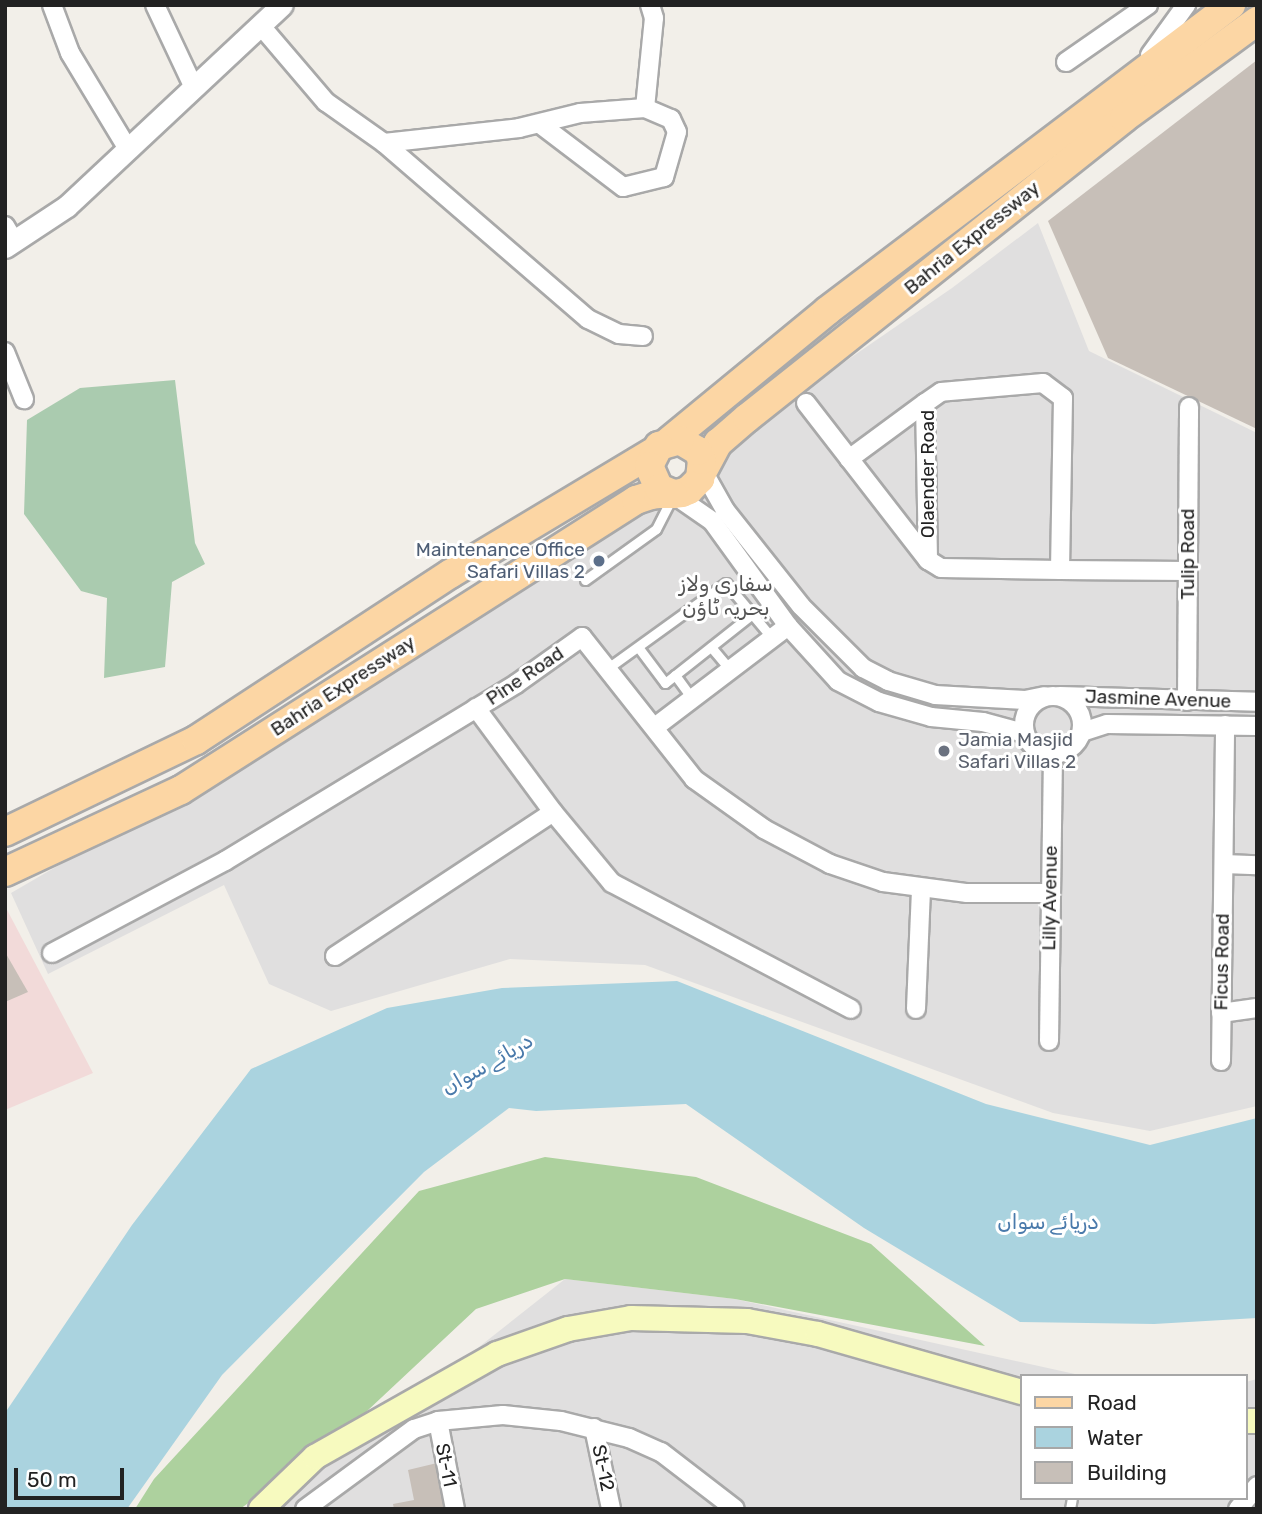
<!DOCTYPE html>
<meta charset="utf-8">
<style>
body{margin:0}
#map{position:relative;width:1262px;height:1514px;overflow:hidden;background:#f2efe9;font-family:Rubik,"Noto Sans Arabic",sans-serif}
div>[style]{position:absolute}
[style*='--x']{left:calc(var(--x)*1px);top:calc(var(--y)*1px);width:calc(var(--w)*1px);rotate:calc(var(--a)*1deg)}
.residential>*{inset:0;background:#e0dfdf}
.commercial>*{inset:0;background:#f2dad9}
.forest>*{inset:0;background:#add19e}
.cemetery>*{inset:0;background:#aacbaf}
.water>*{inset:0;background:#aad3df}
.building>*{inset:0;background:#c7bfb8}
.roads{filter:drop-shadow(2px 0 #a9a9a9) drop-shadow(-2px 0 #a9a9a9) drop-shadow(0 2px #a9a9a9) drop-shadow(0 -2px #a9a9a9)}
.service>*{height:9px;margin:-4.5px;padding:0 4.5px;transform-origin:4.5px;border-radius:4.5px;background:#fff}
.minor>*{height:18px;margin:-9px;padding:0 9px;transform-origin:9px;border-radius:9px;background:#fff}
.minor>.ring{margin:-9px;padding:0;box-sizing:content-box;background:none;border:18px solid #fff;border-radius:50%}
.tertiary>*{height:21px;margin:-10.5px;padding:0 10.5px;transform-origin:10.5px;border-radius:10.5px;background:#fff}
.secondary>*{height:24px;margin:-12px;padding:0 12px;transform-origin:12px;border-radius:12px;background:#f7fabf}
.primary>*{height:28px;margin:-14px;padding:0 14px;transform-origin:14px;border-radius:14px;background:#fcd6a4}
.dots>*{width:19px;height:19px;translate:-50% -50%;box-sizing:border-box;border:4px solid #fff;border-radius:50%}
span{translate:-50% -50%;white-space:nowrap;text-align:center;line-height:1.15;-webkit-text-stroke:6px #fff;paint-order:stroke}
.street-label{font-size:19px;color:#222}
.service-label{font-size:19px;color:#4e5e75}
.right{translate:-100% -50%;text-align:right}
.worship-label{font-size:19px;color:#5b616d}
.left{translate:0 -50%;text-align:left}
.neighbourhood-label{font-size:21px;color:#555}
.water-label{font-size:21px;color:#4a7aab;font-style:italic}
.frame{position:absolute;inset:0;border:7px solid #222;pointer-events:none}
.legend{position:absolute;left:1020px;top:1374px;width:228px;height:126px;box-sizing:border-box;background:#fff;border:2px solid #a7a7a7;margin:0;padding:9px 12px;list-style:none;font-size:21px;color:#222}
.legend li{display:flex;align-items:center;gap:14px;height:35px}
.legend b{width:35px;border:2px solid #a7a7a7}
.scale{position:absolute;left:14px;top:1468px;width:110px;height:32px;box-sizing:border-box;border:4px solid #222;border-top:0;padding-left:9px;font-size:21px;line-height:24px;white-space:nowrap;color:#222;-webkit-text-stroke:5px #fff;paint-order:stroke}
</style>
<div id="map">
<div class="residential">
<div style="clip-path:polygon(1038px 223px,1089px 351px,1257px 433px,1257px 1106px,1150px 1131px,1053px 1113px,645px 965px,510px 959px,331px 1011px,269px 984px,224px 885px,48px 974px,11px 893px,283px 735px,708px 470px,744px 431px,952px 288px)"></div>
<div style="clip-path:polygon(565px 1279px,735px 1299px,1084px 1376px,1022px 1376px,1022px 1498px,1246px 1498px,1246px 1382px,1257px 1379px,1257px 1509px,256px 1509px,309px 1481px)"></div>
</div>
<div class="commercial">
<div style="clip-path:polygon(5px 906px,93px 1073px,5px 1110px)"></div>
</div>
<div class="forest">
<div style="clip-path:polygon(545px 1157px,696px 1177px,871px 1244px,985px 1346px,735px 1299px,565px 1279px,476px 1309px,335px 1441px,240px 1509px,135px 1509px,154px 1479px,419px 1191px)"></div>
</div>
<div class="cemetery">
<div style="clip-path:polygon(175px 380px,195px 543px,205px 564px,172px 582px,165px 667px,104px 678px,107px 598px,81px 591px,24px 514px,27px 420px,80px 388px)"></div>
</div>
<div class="water">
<div style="clip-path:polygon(677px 981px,986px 1104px,1150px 1145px,1257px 1118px,1257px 1318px,1154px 1324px,1020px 1322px,864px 1228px,686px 1104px,536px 1111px,509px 1108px,424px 1172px,222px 1375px,127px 1509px,5px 1509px,5px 1413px,132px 1225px,251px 1069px,387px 1008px,502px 988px)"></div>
</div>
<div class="building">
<div style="clip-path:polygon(1257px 60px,1257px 429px,1108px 358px,1048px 221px)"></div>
<div style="clip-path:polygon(5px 952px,28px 992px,5px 1002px)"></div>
<div style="clip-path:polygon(437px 1463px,447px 1509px,394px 1509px,393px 1504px,414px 1500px,408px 1470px)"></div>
</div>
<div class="roads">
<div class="service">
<div style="--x:585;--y:580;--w:87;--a:-35.7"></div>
<div style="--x:656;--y:529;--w:33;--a:-63"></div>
<div style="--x:638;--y:647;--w:45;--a:53.1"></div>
<div style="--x:665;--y:683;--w:110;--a:-38.3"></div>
<div style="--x:711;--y:647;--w:30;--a:50"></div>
<div style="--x:608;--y:668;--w:145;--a:-35.8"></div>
<div style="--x:726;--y:583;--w:72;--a:50.1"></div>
<div style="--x:675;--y:675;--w:29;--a:54"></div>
<div style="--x:1070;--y:1509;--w:11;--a:-80"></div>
</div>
<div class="minor">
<div style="--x:52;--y:5;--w:51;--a:69.4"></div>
<div style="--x:70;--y:53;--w:112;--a:58.9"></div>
<div style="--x:155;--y:5;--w:92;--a:64.8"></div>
<div style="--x:261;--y:26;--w:100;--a:49.5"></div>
<div style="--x:326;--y:102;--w:71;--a:35.3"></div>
<div style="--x:384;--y:143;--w:269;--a:40.8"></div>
<div style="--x:588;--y:319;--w:34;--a:26"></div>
<div style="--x:619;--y:334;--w:24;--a:5"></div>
<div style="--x:1150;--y:55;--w:62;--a:-54.2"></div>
<div style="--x:1066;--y:62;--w:100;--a:-34.8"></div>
<div style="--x:645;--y:108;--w:90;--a:-84.3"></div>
<div style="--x:654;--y:18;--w:14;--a:-107"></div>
<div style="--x:384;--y:143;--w:136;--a:-6.3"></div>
<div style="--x:519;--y:128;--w:63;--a:-13.8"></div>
<div style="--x:580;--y:113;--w:65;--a:-4.4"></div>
<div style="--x:645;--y:108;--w:28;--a:23"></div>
<div style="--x:671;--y:119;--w:14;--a:65"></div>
<div style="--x:677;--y:132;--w:47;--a:106.1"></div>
<div style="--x:664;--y:177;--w:42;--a:166.3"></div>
<div style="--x:623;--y:187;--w:104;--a:-142.8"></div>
<div style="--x:5;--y:226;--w:17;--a:59"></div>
<div style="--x:5;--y:352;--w:51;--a:68"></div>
<div style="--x:806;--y:403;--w:199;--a:52.2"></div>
<div style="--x:849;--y:459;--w:94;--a:-36.4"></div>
<div style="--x:703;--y:471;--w:45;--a:60.6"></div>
<div style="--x:725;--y:510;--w:122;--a:51.6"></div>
<div style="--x:801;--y:606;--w:88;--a:45"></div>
<div style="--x:863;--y:668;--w:28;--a:27"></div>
<div style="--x:888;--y:681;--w:49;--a:16.6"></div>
<div style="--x:935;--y:695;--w:90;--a:3.2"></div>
<div style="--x:1025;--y:700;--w:20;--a:-11"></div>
<div style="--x:673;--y:494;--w:47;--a:34.7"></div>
<div style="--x:712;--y:521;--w:130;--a:54.1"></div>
<div style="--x:788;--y:626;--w:74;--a:47.7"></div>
<div style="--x:838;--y:681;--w:46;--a:27.1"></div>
<div style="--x:879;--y:702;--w:54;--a:16.1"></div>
<div style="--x:931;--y:717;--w:52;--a:5.5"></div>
<div style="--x:983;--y:722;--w:42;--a:15"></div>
<div style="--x:1060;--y:570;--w:172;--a:-89"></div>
<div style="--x:1063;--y:398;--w:25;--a:-143"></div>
<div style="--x:1043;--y:383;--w:102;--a:175"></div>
<div style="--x:941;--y:392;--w:19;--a:145"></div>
<div style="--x:925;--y:403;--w:157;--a:88.9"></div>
<div style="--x:928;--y:560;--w:15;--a:32"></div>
<div style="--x:941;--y:568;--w:119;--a:1"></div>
<div style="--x:1060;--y:570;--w:128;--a:0.4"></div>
<div class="ring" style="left:1024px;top:696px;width:40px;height:40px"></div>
<div style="--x:1060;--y:696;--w:197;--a:1.7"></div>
<div style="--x:1187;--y:701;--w:294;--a:-89.6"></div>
<div style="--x:476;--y:708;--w:129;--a:53.5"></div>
<div style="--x:553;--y:812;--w:92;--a:50.3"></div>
<div style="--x:612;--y:883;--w:270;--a:27.8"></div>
<div style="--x:655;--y:727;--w:167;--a:-37.2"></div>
<div style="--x:1082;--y:732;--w:26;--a:-18"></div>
<div style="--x:1107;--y:724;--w:150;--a:0.8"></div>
<div style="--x:1224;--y:864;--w:33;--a:2"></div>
<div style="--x:52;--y:953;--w:196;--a:-28"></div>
<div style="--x:225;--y:861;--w:341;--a:-31.3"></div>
<div style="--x:516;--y:684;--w:81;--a:-35.5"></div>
<div style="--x:582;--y:637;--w:181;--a:51.7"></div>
<div style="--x:694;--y:779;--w:86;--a:35.5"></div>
<div style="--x:764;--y:829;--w:75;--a:27.9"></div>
<div style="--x:830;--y:864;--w:56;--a:18.8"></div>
<div style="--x:883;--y:882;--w:85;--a:7.5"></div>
<div style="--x:967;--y:893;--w:81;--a:0"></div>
<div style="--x:335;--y:956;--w:261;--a:-33.4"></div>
<div style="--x:916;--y:1009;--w:119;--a:-87.6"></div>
<div style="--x:1221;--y:1013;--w:36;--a:-8"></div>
<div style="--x:1049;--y:1041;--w:287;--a:-89.2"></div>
<div style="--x:1221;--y:1061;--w:336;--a:-89.3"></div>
<div style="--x:438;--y:1421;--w:90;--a:79.1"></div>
<div style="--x:594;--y:1428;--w:83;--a:78.1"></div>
<div style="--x:305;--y:1509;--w:135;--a:-36.3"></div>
<div style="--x:414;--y:1429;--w:25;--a:-18"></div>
<div style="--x:438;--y:1421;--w:65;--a:-5.3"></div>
<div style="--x:503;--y:1415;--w:58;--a:5.9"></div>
<div style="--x:561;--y:1421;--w:70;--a:14"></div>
<div style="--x:629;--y:1438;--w:35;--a:24"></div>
<div style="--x:661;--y:1452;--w:93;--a:37.6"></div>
<div style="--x:1238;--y:1509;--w:30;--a:-50"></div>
</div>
<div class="tertiary">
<div style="--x:5;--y:247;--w:74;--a:-33.5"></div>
<div style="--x:67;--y:206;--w:294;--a:-43.1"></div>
</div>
<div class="secondary">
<div style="--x:1246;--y:1421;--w:11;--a:0"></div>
<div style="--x:261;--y:1509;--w:75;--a:-43.9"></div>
<div style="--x:315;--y:1457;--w:209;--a:-29.5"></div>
<div style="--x:497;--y:1354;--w:75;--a:-19.4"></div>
<div style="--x:568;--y:1329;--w:64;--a:-9.9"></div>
<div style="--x:631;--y:1318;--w:116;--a:1.5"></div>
<div style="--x:747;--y:1321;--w:72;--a:10.4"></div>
<div style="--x:818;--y:1334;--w:212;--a:15.9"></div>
</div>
<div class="primary">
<div style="--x:669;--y:441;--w:205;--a:-39.4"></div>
<div style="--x:827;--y:311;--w:507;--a:-37.14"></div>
<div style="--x:703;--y:471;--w:32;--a:-62"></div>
<div style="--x:718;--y:443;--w:38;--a:-41"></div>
<div style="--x:747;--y:418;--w:482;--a:-38.5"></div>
<div style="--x:1124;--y:118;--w:165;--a:-36.1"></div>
<div style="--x:5;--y:832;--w:212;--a:-25.7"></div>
<div style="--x:196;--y:740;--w:303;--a:-33.2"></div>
<div style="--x:450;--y:574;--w:239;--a:-31"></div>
<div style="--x:5;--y:872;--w:194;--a:-25"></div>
<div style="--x:181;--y:790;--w:540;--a:-32.51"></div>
<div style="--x:636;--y:500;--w:16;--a:-18"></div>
<div style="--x:651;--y:495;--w:7;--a:-8"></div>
<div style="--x:658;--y:494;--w:15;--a:0"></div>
<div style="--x:673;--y:494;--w:9;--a:-6"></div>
<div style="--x:682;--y:493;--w:8;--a:-23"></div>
<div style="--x:689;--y:490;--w:16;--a:-45"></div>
<div style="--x:700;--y:479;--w:19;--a:-84"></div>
<div style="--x:702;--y:460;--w:10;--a:-114"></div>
<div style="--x:698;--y:451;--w:21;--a:-149"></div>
<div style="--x:680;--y:440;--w:22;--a:164"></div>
<div style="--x:659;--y:446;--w:22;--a:117"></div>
<div style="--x:649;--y:466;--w:24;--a:66"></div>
<div style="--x:659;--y:488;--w:15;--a:23"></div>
</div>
</div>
<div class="dots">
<div style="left:599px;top:561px;background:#5c6f8a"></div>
<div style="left:944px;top:751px;background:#6b7280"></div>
</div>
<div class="street-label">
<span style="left:972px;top:238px;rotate:-39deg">Bahria Expressway</span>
<span style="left:928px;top:474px;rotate:-90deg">Olaender Road</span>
<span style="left:1188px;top:554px;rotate:-90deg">Tulip Road</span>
<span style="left:525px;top:676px;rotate:-34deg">Pine Road</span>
<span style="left:343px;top:686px;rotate:-33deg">Bahria Expressway</span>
<span style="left:1158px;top:699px;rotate:2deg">Jasmine Avenue</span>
<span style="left:1050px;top:898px;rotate:-89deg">Lilly Avenue</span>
<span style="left:1222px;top:962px;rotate:-89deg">Ficus Road</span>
<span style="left:446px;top:1465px;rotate:79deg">St-11</span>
<span style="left:603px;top:1468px;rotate:78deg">St-12</span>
</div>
<div class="service-label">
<span class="right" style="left:585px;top:561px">Maintenance Office<br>Safari Villas 2</span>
</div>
<div class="worship-label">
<span class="left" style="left:958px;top:751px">Jamia Masjid<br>Safari Villas 2</span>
</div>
<div class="neighbourhood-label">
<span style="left:726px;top:596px">سفاری ولاز<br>بحریہ ٹاؤن</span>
</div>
<div class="water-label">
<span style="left:487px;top:1064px;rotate:-30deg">دریائے سواں</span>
<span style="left:1048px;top:1222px">دریائے سواں</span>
</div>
<div class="frame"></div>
<ul class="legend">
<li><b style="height:9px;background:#fcd6a4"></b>Road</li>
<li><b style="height:19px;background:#aad3df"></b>Water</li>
<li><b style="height:19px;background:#c7bfb8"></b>Building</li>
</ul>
<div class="scale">50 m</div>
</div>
